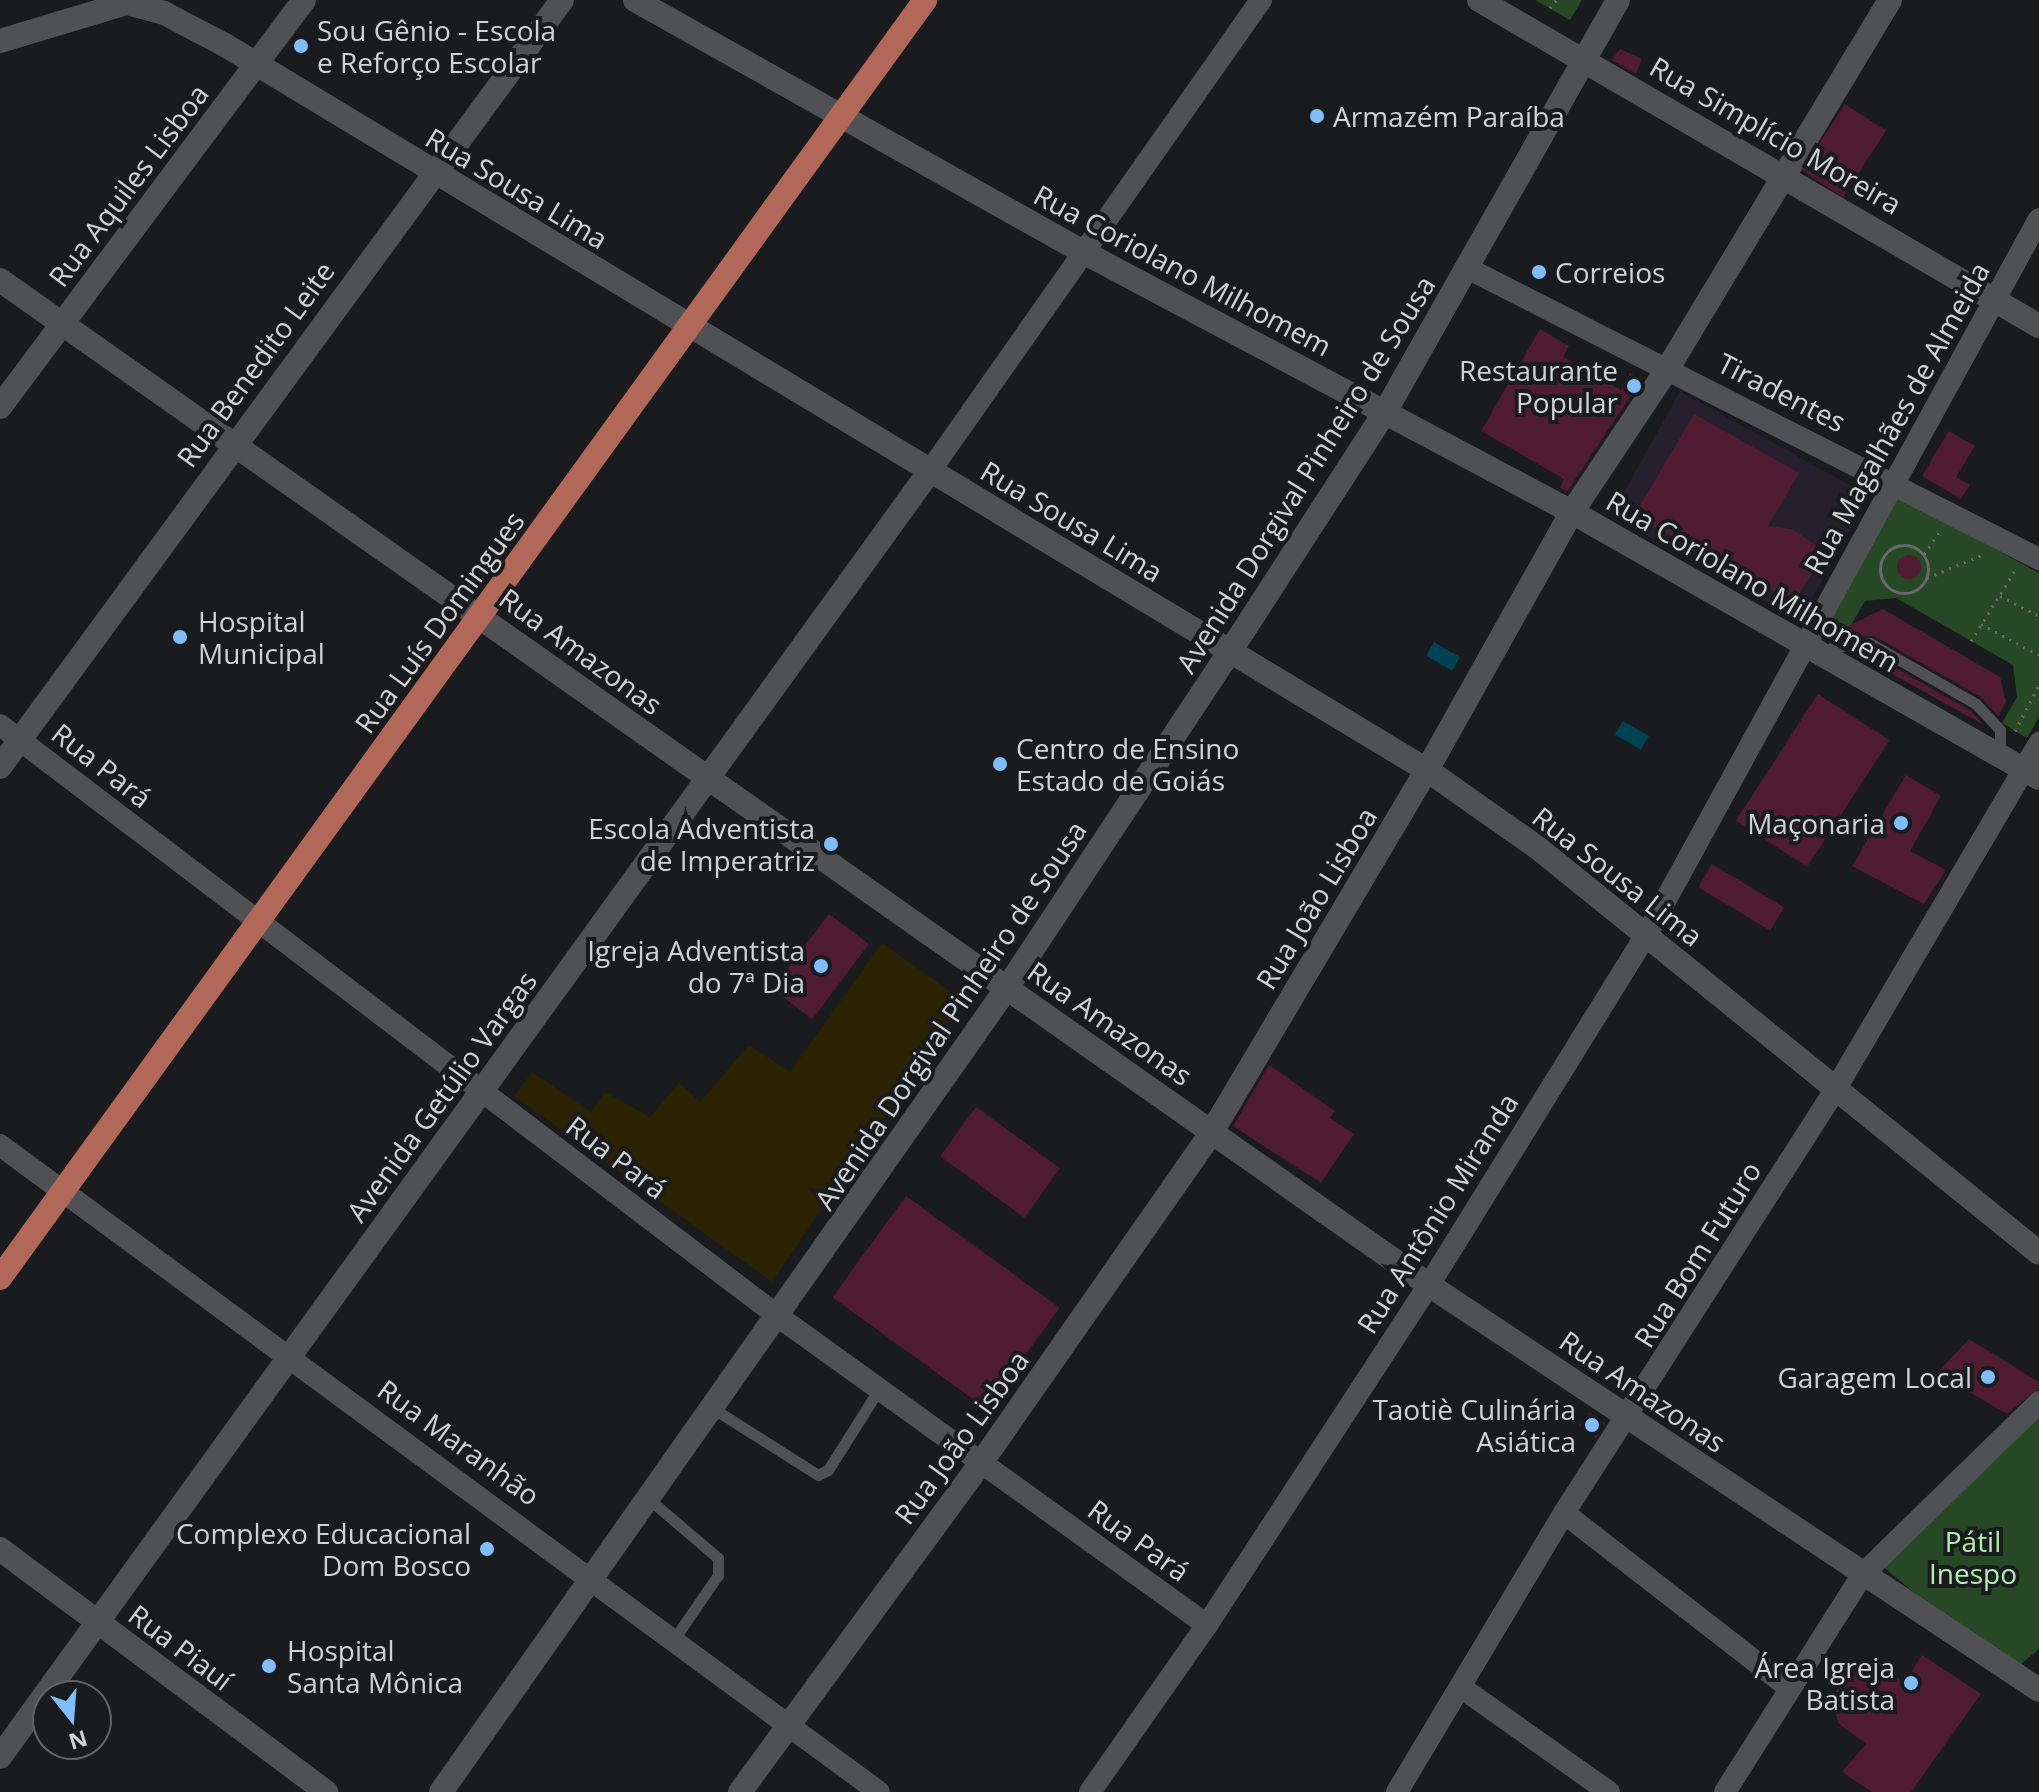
<!DOCTYPE html>
<meta charset="utf-8">
<style>
body{margin:0}
#map{position:relative;width:2039px;height:1792px;overflow:hidden;background:#1a1b1e;font-family:"Open Sans",sans-serif}
div>[style]{position:absolute}
[style*='--x']{left:calc(var(--x)*1px);top:calc(var(--y)*1px);width:calc(var(--w)*1px);rotate:calc(var(--a)*1deg)}
.commercial>*{inset:0;background:#251f2e;transform-origin:0 0}
.green>*{inset:0;background:#264824}
.sand>*{inset:0;background:#2a2201}
.water>*{inset:0;background:#004354;transform-origin:0 0}
.building>*{inset:0;background:#501c32;transform-origin:0 0}
.round{border-radius:50%}
.path>*{height:3px;margin-top:-1.5px;transform-origin:0;background:repeating-linear-gradient(90deg,#68696c 0 2px,transparent 0 8px)}
.path>.ring{margin:-1.5px;padding:0;box-sizing:content-box;background:none;border:3px solid #68696c;border-radius:50%}
.lane>*{height:11px;margin:-5.5px;padding:0 5.5px;transform-origin:5.5px;border-radius:5.5px;background:#505155}
.street>*{height:22px;margin:-11px;padding:0 11px;transform-origin:11px;border-radius:11px;background:#505155}
.secondary>*{height:24px;margin:-12px;padding:0 12px;transform-origin:12px;border-radius:12px;background:#505155}
.primary>*{height:24px;margin:-12px;padding:0 12px;transform-origin:12px;border-radius:12px;background:#b16858}
.dots>*{width:22px;height:22px;translate:-50% -50%;box-sizing:border-box;border:4px solid #1a1b1e;border-radius:50%}
span{translate:-50% -50%;white-space:nowrap;text-align:center;line-height:1.15;-webkit-text-stroke:8px #1a1b1e;paint-order:stroke}
.poi-label{font-size:28px;color:#d1d2d4}
.left{translate:0 -50%;text-align:left}
.right{translate:-100% -50%;text-align:right}
.street-label{font-size:28px;color:#d1d2d4}
.park-label{font-size:28px;color:#b1f0ab}
.north{position:absolute;left:32px;top:1680px;width:80px;height:80px;box-sizing:border-box;background:#1a1b1e;border:2px solid #636467;border-radius:50%;rotate:163deg;font-size:22px;font-weight:700;line-height:32px;text-align:center;color:#d1d2d4}
.north::after{content:'';display:block;margin:auto;width:28px;height:36px;background:#81bdfa;clip-path:polygon(50% 0,100% 100%,50% 72%,0 100%)}
</style>
<div id="map">
<div class="commercial">
<div style="left:1680px;top:391px;width:216px;height:143px;rotate:29deg"></div>
</div>
<div class="green">
<div style="clip-path:polygon(1535px 0,1582px 0,1570px 20px)"></div>
<div style="clip-path:polygon(1895px 495px,2039px 573px,2039px 717px,2027px 738px,2002px 723px,2017px 697px,2013px 665px,1896px 598px,1865px 601px,1850px 627px,1820px 616px)"></div>
<div style="clip-path:polygon(2039px 1400px,2039px 1649px,2010px 1673px,1875px 1560px)"></div>
</div>
<div class="sand">
<div style="clip-path:polygon(882px 943px,964px 1001px,772px 1282px,514px 1096px,532px 1072px,591px 1112px,605px 1092px,650px 1117px,679px 1083px,700px 1102px,749px 1045px,790px 1072px)"></div>
</div>
<div class="water">
<div style="left:1434px;top:642px;width:30px;height:16px;rotate:30deg"></div>
<div style="left:1623px;top:721px;width:30px;height:16px;rotate:30deg"></div>
</div>
<div class="building">
<div style="clip-path:polygon(1620px 49px,1642px 59px,1636px 74px,1612px 60px)"></div>
<div style="left:1845px;top:104px;width:49px;height:79px;rotate:33deg"></div>
<div style="clip-path:polygon(1540px 329px,1569px 346px,1563px 357px,1621px 390px,1630px 373px,1642px 379px,1567px 492px,1560px 488px,1564px 479px,1481px 431px)"></div>
<div style="clip-path:polygon(1694px 414px,1799px 473px,1768px 526px,1792px 529px,1826px 552px,1794px 602px,1634px 516px)"></div>
<div style="clip-path:polygon(1949px 431px,1975px 446px,1956px 477px,1970px 485px,1961px 499px,1922px 476px)"></div>
<div class="round" style="left:1897px;top:555px;width:24px;height:24px"></div>
<div style="clip-path:polygon(1883px 609px,2000px 677px,2006px 702px,1998px 716px,1981px 697px,1874px 636px,1826px 637px)"></div>
<div style="clip-path:polygon(1868px 652px,1971px 711px,1984px 725px,1854px 653px)"></div>
<div style="left:1818px;top:694px;width:85px;height:151px;rotate:33deg"></div>
<div style="clip-path:polygon(1906px 775px,1941px 796px,1910px 851px,1946px 870px,1924px 904px,1852px 866px)"></div>
<div style="left:1712px;top:864px;width:84px;height:27px;rotate:31deg"></div>
<div style="left:829px;top:914px;width:50px;height:94px;rotate:37deg"></div>
<div style="clip-path:polygon(1269px 1065px,1335px 1111px,1330px 1118px,1354px 1134px,1321px 1183px,1233px 1126px)"></div>
<div style="left:976px;top:1107px;width:104px;height:61px;rotate:36deg"></div>
<div style="left:906px;top:1196px;width:190px;height:125px;rotate:36deg"></div>
<div style="clip-path:polygon(1969px 1339px,2039px 1382px,2039px 1388px,2007px 1414px,1937px 1373px)"></div>
<div style="clip-path:polygon(1590px 1413px,1605px 1423px,1596px 1438px,1579px 1425px)"></div>
<div style="clip-path:polygon(1922px 1655px,1981px 1694px,1911px 1792px,1872px 1792px,1842px 1772px,1866px 1744px,1838px 1723px,1833px 1697px,1846px 1675px,1870px 1666px,1892px 1672px,1904px 1684px)"></div>
</div>
<div class="path">
<div style="--x:1550;--y:8;--w:10;--a:-53"></div>
<div class="ring" style="left:1880px;top:545px;width:45px;height:45px"></div>
<div style="--x:1924;--y:554;--w:28;--a:-55"></div>
<div style="--x:1927;--y:578;--w:60;--a:-22.7"></div>
<div style="--x:2000;--y:596;--w:44;--a:27.1"></div>
<div style="--x:1981;--y:624;--w:66;--a:28.1"></div>
<div style="--x:1971;--y:641;--w:85;--a:-58"></div>
<div style="--x:2015;--y:731;--w:52;--a:-62.4"></div>
</div>
<div class="lane">
<div style="--x:1822;--y:656;--w:14;--a:-39"></div>
<div style="--x:1833;--y:647;--w:37;--a:-6"></div>
<div style="--x:1870;--y:643;--w:122;--a:29.9"></div>
<div style="--x:1976;--y:704;--w:35;--a:47"></div>
<div style="--x:2000;--y:730;--w:27;--a:90"></div>
<div style="--x:714;--y:1409;--w:123;--a:32.4"></div>
<div style="--x:818;--y:1475;--w:11;--a:-27"></div>
<div style="--x:828;--y:1470;--w:96;--a:-57.8"></div>
<div style="--x:650;--y:1500;--w:89;--a:40.5"></div>
<div style="--x:718;--y:1558;--w:17;--a:90"></div>
<div style="--x:718;--y:1575;--w:78;--a:124.5"></div>
</div>
<div class="street">
<div style="--x:1469;--y:269;--w:640;--a:26.97"></div>
<div style="--x:930;--y:471;--w:576;--a:-54.9"></div>
<div style="--x:0;--y:725;--w:978;--a:37.23"></div>
<div style="--x:779;--y:1317;--w:527;--a:35.74"></div>
<div style="--x:0;--y:1145;--w:1091;--a:36.36"></div>
<div style="--x:1564;--y:1513;--w:286;--a:37.8"></div>
<div style="--x:1462;--y:1688;--w:180;--a:35.3"></div>
<div style="--x:1090;--y:1792;--w:204;--a:-55"></div>
<div style="--x:1207;--y:1625;--w:406;--a:-56.9"></div>
<div style="--x:1429;--y:1285;--w:413;--a:-58.2"></div>
<div style="--x:1647;--y:934;--w:815;--a:-61.27"></div>
<div style="--x:1397;--y:1792;--w:325;--a:-59.1"></div>
<div style="--x:1564;--y:1513;--w:502;--a:-57.35"></div>
<div style="--x:1835;--y:1090;--w:403;--a:-59.5"></div>
<div style="--x:1725;--y:1792;--w:257;--a:-57.7"></div>
<div style="--x:1862;--y:1575;--w:248;--a:-44.3"></div>
</div>
<div class="secondary">
<div style="--x:635;--y:0;--w:514;--a:29.36"></div>
<div style="--x:1083;--y:252;--w:554;--a:28"></div>
<div style="--x:1572;--y:512;--w:537;--a:29.67"></div>
<div style="--x:1479;--y:0;--w:648;--a:30.21"></div>
<div style="--x:0;--y:41;--w:133;--a:-16.7"></div>
<div style="--x:127;--y:3;--w:38;--a:15"></div>
<div style="--x:164;--y:13;--w:69;--a:27.7"></div>
<div style="--x:225;--y:45;--w:1404;--a:31.1"></div>
<div style="--x:1427;--y:770;--w:136;--a:35.1"></div>
<div style="--x:1538;--y:848;--w:644;--a:38.95"></div>
<div style="--x:0;--y:280;--w:1747;--a:35.12"></div>
<div style="--x:1429;--y:1285;--w:732;--a:33.58"></div>
<div style="--x:0;--y:407;--w:508;--a:-53.24"></div>
<div style="--x:0;--y:767;--w:951;--a:-53.77"></div>
<div style="--x:0;--y:1549;--w:407;--a:36.7"></div>
<div style="--x:0;--y:1757;--w:1587;--a:-54.13"></div>
<div style="--x:441;--y:1792;--w:983;--a:-54.86"></div>
<div style="--x:1007;--y:988;--w:405;--a:-56.5"></div>
<div style="--x:1231;--y:650;--w:283;--a:-57.1"></div>
<div style="--x:1385;--y:412;--w:473;--a:-60.5"></div>
<div style="--x:740;--y:1792;--w:408;--a:-53.8"></div>
<div style="--x:981;--y:1463;--w:406;--a:-55.1"></div>
<div style="--x:1213;--y:1130;--w:419;--a:-59.3"></div>
<div style="--x:1427;--y:770;--w:296;--a:-60.7"></div>
<div style="--x:1572;--y:512;--w:173;--a:-56.3"></div>
<div style="--x:1668;--y:368;--w:430;--a:-58.9"></div>
</div>
<div class="primary">
<div style="--x:0;--y:1278;--w:1578;--a:-54.1"></div>
</div>
<div class="dots">
<div style="left:301px;top:46px;background:#81bdfa"></div>
<div style="left:1317px;top:116px;background:#81bdfa"></div>
<div style="left:1539px;top:272px;background:#81bdfa"></div>
<div style="left:1634px;top:386px;background:#81bdfa"></div>
<div style="left:180px;top:637px;background:#81bdfa"></div>
<div style="left:1000px;top:764px;background:#81bdfa"></div>
<div style="left:1901px;top:823px;background:#81bdfa"></div>
<div style="left:831px;top:844px;background:#81bdfa"></div>
<div style="left:821px;top:966px;background:#81bdfa"></div>
<div style="left:1988px;top:1377px;background:#81bdfa"></div>
<div style="left:1592px;top:1425px;background:#81bdfa"></div>
<div style="left:487px;top:1549px;background:#81bdfa"></div>
<div style="left:269px;top:1666px;background:#81bdfa"></div>
<div style="left:1911px;top:1683px;background:#81bdfa"></div>
</div>
<div class="poi-label">
<span class="left" style="left:317px;top:46px">Sou Gênio - Escola<br>e Reforço Escolar</span>
<span class="left" style="left:1333px;top:116px">Armazém Paraíba</span>
<span class="left" style="left:1555px;top:272px">Correios</span>
<span class="right" style="left:1618px;top:386px">Restaurante<br>Popular</span>
<span class="left" style="left:198px;top:637px">Hospital<br>Municipal</span>
<span class="left" style="left:1016px;top:764px">Centro de Ensino<br>Estado de Goiás</span>
<span class="right" style="left:1885px;top:823px">Maçonaria</span>
<span class="right" style="left:815px;top:844px">Escola Adventista<br>de Imperatriz</span>
<span class="right" style="left:805px;top:966px">Igreja Adventista<br>do 7ª Dia</span>
<span class="right" style="left:1972px;top:1377px">Garagem Local</span>
<span class="right" style="left:1576px;top:1425px">Taotiè Culinária<br>Asiática</span>
<span class="right" style="left:471px;top:1549px">Complexo Educacional<br>Dom Bosco</span>
<span class="left" style="left:287px;top:1666px">Hospital<br>Santa Mônica</span>
<span class="right" style="left:1895px;top:1683px">Área Igreja<br>Batista</span>
</div>
<div class="street-label">
<span style="left:1776px;top:135px;rotate:30deg">Rua Simplício Moreira</span>
<span style="left:128px;top:185px;rotate:-53deg">Rua Aquiles Lisboa</span>
<span style="left:517px;top:188px;rotate:31deg">Rua Sousa Lima</span>
<span style="left:1183px;top:270px;rotate:28deg">Rua Coriolano Milhomem</span>
<span style="left:255px;top:364px;rotate:-54deg">Rua Benedito Leite</span>
<span style="left:1782px;top:392px;rotate:27deg">Tiradentes</span>
<span style="left:1896px;top:418px;rotate:-61deg">Rua Magalhães de Almeida</span>
<span style="left:1305px;top:474px;rotate:-58deg">Avenida Dorgival Pinheiro de Sousa</span>
<span style="left:1072px;top:521px;rotate:31deg">Rua Sousa Lima</span>
<span style="left:1753px;top:581px;rotate:30deg">Rua Coriolano Milhomem</span>
<span style="left:439px;top:622px;rotate:-54deg">Rua Luís Domingues</span>
<span style="left:581px;top:651px;rotate:36deg">Rua Amazonas</span>
<span style="left:102px;top:765px;rotate:38deg">Rua Pará</span>
<span style="left:1618px;top:876px;rotate:38deg">Rua Sousa Lima</span>
<span style="left:1316px;top:898px;rotate:-59deg">Rua João Lisboa</span>
<span style="left:950px;top:1015px;rotate:-56deg">Avenida Dorgival Pinheiro de Sousa</span>
<span style="left:1110px;top:1023px;rotate:35deg">Rua Amazonas</span>
<span style="left:441px;top:1096px;rotate:-54deg">Avenida Getúlio Vargas</span>
<span style="left:617px;top:1157px;rotate:37deg">Rua Pará</span>
<span style="left:1437px;top:1213px;rotate:-58deg">Rua Antônio Miranda</span>
<span style="left:1697px;top:1254px;rotate:-58deg">Rua Bom Futuro</span>
<span style="left:1643px;top:1391px;rotate:34deg">Rua Amazonas</span>
<span style="left:961px;top:1437px;rotate:-54deg">Rua João Lisboa</span>
<span style="left:459px;top:1442px;rotate:36deg">Rua Maranhão</span>
<span style="left:1139px;top:1540px;rotate:36deg">Rua Pará</span>
<span style="left:181px;top:1647px;rotate:37deg">Rua Piauí</span>
</div>
<div class="park-label">
<span style="left:1973px;top:1557px">Pátil<br>Inespo</span>
</div>
<div class="north">N</div>
</div>
